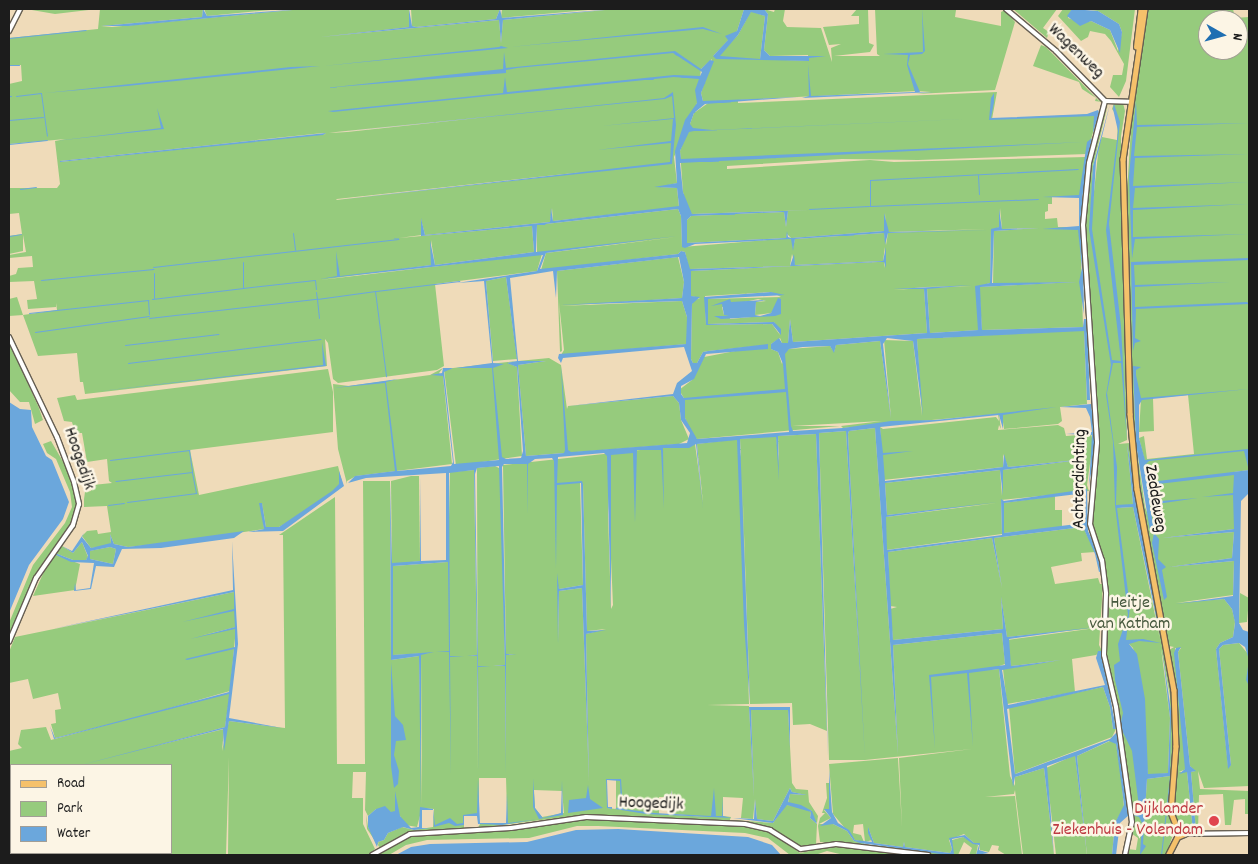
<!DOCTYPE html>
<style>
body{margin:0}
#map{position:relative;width:1258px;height:864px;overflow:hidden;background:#efdbb9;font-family:Dekko,sans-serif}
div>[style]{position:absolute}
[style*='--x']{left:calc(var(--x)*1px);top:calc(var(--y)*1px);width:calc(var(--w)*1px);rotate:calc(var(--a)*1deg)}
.green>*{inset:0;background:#96cb7d}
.water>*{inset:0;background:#6ba7dc}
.stream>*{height:1px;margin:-0.5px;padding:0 0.5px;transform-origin:0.5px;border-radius:0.5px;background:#6ba7dc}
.roads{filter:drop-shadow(1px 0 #665f53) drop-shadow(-1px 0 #665f53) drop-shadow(0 1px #665f53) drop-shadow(0 -1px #665f53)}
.minor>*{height:4px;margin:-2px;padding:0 2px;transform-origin:2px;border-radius:2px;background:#fff}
.major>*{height:4.5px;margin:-2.25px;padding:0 2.25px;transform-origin:2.25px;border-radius:2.25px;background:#f5c16b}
.dots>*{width:14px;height:14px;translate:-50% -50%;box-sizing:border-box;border:2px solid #fcf5e5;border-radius:50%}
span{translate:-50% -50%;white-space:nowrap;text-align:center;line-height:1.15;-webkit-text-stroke:5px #fcf5e5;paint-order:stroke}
.street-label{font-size:18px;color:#1c1c1c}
.park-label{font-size:18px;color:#47593e}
.health-label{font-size:18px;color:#be3a42}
.right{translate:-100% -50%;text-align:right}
.frame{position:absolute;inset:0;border:10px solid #1c1c1c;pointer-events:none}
.legend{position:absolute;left:10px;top:764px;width:162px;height:90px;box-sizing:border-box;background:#fcf5e5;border:1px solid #a29e95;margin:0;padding:6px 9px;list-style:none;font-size:15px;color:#1c1c1c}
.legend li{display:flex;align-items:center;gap:10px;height:25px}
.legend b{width:25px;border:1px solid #a29e95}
.north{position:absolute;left:1198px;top:10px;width:50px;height:50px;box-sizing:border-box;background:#fcf5e5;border:1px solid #a29e95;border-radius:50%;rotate:97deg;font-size:14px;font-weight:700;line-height:20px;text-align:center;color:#1c1c1c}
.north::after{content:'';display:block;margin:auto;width:18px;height:22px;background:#1f6fb2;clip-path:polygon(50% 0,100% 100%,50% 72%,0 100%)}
</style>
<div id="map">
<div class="green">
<div style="clip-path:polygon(26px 9px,97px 9px,55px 14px)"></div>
<div style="clip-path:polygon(evenodd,100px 9px,203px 9px,202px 17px,101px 26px,112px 27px,303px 9px,409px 9px,410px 27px,320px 37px,499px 20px,501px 43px,503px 20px,615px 9px,744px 9px,737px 31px,713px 56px,720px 54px,738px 35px,751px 11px,765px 16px,760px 59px,809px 61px,808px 55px,770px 56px,764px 50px,768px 14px,764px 9px,774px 12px,775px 9px,785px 9px,783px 21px,787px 27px,821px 28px,832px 62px,831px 48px,841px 44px,829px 45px,823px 27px,859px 24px,859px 16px,851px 16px,857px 9px,868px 9px,869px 43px,874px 45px,870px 52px,834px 56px,880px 56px,877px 54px,875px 9px,956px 10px,955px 17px,1001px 26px,1001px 12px,1005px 10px,1015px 22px,995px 90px,916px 94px,931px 92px,917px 91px,738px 100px,738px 103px,997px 92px,992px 119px,1098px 114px,1087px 154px,918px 160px,842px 159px,727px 166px,727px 169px,870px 160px,894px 162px,1086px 157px,1081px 196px,1052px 197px,1052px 204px,1048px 204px,1048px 211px,1045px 212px,1045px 219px,1057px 218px,1058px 227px,1080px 227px,1083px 327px,982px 330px,979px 287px,1077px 282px,993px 284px,994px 231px,1039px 228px,1002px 229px,1000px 208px,999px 227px,991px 231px,990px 283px,977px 287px,979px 330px,930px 333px,927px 288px,972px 286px,925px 287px,893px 290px,924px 288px,927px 333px,793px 342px,790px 319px,788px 343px,782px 343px,780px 338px,771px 344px,771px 349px,778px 352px,782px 364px,786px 350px,789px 349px,830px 346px,834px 352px,836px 345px,880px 341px,891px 418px,884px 340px,913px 341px,922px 416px,917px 339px,1084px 330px,1087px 404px,1060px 407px,1062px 421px,1058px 424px,1004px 429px,1002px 415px,999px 415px,1001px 429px,999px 425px,998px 430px,1058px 425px,1064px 428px,1066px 436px,1091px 434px,1093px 442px,1087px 485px,1089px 491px,1001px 500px,1002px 534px,886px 550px,886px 517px,997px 503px,887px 515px,885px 483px,1000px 470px,1002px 496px,1003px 470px,1086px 459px,1008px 467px,1003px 454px,1003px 467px,883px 480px,880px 427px,883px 429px,996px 417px,999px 421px,998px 414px,843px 428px,841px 426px,882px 421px,792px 426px,840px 426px,697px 439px,693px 436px,685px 418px,684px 398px,679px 390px,692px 380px,704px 357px,767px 345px,708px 351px,703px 352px,697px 363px,693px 363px,691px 359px,692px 304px,693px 301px,700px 298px,691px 296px,691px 271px,878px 262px,884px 262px,885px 268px,885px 247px,883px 261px,795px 265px,792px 254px,790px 266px,689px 269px,685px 252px,681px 251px,678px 254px,541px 270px,546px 253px,677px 237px,537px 253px,537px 225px,678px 209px,681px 216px,682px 247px,791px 238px,787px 234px,786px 238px,687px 243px,687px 220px,691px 216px,784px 212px,786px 227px,788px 211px,810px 210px,692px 214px,688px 211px,683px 192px,680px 151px,694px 113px,711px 101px,703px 101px,701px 93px,712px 59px,701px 69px,697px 103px,674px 157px,677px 183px,660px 187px,677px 188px,679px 207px,553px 221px,552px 208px,550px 222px,425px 235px,421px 219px,422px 235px,399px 238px,532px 226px,534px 252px,435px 265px,431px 240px,431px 265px,320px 280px,542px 254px,537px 271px,435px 284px,444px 366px,437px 370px,338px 383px,333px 379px,328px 343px,325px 339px,327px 366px,85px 394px,83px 382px,80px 382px,77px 353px,38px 356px,23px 315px,9px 316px,9px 299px,17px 297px,23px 315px,57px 310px,56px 303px,56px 307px,28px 309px,27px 300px,37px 299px,34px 281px,9px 282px,9px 276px,16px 274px,18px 268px,33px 267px,32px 256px,9px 258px,9px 255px,26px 252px,23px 235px,23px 251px,9px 254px,9px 236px,22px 234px,19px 213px,9px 214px,9px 188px,57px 188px,60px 184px,55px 141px,66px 139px,9px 144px,9px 84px,22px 81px,21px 65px,9px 65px,9px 38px,98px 29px,100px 9px,544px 111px,347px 132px,329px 133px,336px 132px,544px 111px,100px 9px,323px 133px,326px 134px,60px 162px,60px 161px,323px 133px,100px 9px,583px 172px,537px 178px,336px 200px,337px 199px,583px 172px,100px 9px,885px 213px,886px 231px,889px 232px,988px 229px,888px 233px,886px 245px,884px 233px,795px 239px,793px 248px,792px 238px,884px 231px,885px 213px,100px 9px,771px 292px,781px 297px,708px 299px,708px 324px,774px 322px,780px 335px,772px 324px,706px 325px,705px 296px,771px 292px,100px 9px,758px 299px,766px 301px,756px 302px,755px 315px,771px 313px,778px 304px,771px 314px,762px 316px,730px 319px,729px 313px,724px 315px,722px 307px,758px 299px)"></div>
<div style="clip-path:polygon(204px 9px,281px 9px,207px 16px)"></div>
<div style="clip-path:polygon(411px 9px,500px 9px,496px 19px,416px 27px,412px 26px)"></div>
<div style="clip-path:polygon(502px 9px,599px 9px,501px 18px)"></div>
<div style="clip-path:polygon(1013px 9px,1057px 9px,1043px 28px,1049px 32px,1047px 38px)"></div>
<div style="clip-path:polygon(1063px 9px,1072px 9px,1068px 18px,1083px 23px,1091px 21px,1110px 30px,1118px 51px,1122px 32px,1119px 24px,1098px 11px,1083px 9px,1135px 9px,1126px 81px,1119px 97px,1110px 87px,1113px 75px,1122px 75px,1124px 64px,1111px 41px,1105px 34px,1090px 31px,1088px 37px,1081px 41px,1058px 16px)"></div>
<div style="clip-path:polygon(evenodd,1148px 9px,1233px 9px,1235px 18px,1249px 17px,1249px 470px,1234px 472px,1234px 529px,1162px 538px,1234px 532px,1232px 558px,1169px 567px,1234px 561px,1233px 595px,1176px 603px,1224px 599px,1232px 609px,1235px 622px,1233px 637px,1220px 643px,1216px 649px,1228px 766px,1231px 765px,1219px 649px,1223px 645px,1239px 643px,1248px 654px,1249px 786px,1204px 788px,1198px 771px,1200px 789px,1249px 791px,1249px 814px,1245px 814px,1245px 799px,1234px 800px,1231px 825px,1225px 825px,1223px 794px,1199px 795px,1198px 832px,1201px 832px,1186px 831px,1174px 816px,1178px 712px,1169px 650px,1174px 647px,1169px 646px,1141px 504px,1135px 447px,1136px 444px,1145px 507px,1154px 530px,1148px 498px,1150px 482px,1139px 438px,1144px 436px,1147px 459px,1194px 454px,1188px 395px,1153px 398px,1154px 431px,1139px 432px,1141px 399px,1134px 393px,1136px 438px,1132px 431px,1127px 193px,1132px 111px,1148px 9px,1208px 20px,1238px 20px,1238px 50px,1208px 50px,1208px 20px,1148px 9px,1175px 648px,1181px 648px,1178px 652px,1190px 766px,1195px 771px,1191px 772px,1196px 831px,1193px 831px,1187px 772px,1179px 772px,1186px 769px,1175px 648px)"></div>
<div style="clip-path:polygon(1027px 27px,1056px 52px,1102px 100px,1102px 102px,1095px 101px,1096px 98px,1082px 89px,1079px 82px,1033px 66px,1041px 45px,1046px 47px,1100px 102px,1094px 92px)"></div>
<div style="clip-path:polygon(evenodd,1114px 103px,1123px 103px,1125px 111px,1121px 136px,1121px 186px,1127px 440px,1118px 444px,1130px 443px,1138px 504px,1172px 687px,1174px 759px,1169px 813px,1175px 829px,1166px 855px,1126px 855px,1127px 849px,1136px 850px,1138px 838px,1131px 833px,1134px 820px,1119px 711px,1106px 659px,1103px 560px,1091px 527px,1098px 428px,1084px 231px,1091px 155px,1108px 104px,1093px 166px,1090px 229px,1099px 145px,1102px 137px,1117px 140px,1118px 117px,1112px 109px,1114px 103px,1127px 444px,1136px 505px,1160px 640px,1133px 507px,1117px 508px,1133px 504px,1127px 444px,1114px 103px,1129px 644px,1133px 648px,1144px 697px,1145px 756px,1148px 774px,1152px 775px,1168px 773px,1170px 718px,1161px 648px,1170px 696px,1170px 776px,1147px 779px,1144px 827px,1129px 644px)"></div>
<div style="clip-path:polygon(678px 257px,684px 282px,682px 298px,560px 306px,682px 301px,687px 317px,687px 344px,561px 355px,564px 350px,559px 302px,562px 351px,560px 352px,557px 271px)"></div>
<div style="clip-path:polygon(506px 277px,517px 359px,493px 361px,486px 281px)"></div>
<div style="clip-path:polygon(9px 341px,39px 408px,43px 420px,35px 424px,29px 402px,20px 402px,9px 390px)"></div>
<div style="clip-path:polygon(549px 358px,561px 365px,567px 409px,568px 406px,673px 396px,679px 403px,681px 420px,689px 439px,679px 444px,526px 456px,518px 365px,546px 361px,518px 361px)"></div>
<div style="clip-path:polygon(517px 361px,508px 363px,517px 367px,522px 456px,456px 466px,444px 369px)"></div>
<div style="clip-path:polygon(443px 368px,439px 373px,443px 376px,452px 464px,356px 476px,347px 481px,347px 484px,338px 449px,333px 384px,349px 386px,430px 375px)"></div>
<div style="clip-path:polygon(328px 369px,333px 392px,333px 432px,190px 450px,199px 495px,338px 466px,343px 486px,310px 510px,279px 527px,266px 527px,262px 503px,264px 529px,176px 542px,128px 547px,114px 544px,110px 534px,111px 543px,107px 546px,91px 548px,82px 536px,87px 531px,97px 530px,98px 534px,111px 532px,107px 506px,84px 507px,84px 499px,85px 492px,91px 491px,93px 485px,112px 483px,109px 481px,107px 459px,87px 462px,82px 433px,75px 433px,72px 422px,64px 421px,57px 398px,75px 395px,77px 400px)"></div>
<div style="clip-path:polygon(875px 428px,898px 755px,893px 645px,1002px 633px,1005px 664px,988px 670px,999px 669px,1010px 776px,1015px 786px,1015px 777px,1044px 768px,1054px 855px,1023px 855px,1015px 790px,1014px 794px,985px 797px,1015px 796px,1022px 855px,1006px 855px,998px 850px,999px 846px,992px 845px,989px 852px,980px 850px,979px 843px,974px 843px,964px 834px,949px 840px,952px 849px,950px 853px,905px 847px,904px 842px,903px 847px,874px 843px,868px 827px,872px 840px,865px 842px,863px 824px,854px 825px,853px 833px,861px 835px,864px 842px,855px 840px,833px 814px,829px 764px,898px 758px,902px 827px,899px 758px,972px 749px,865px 760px,829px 760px,819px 433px,846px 431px,861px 688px,848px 434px,849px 431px)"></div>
<div style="clip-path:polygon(evenodd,816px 434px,827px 731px,810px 724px,793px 725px,792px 703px,750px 704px,742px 476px,749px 704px,707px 705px,749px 706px,754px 797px,751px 710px,788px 710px,792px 783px,796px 789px,808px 790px,809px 802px,818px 816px,817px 823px,812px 817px,812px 811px,788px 803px,790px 794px,806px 795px,792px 792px,790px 788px,773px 821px,757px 819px,755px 799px,753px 819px,741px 818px,743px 798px,723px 797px,723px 816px,731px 817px,729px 822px,581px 815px,478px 828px,480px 824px,507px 824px,507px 811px,506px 778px,479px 778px,479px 815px,464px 815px,464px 829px,408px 833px,380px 848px,367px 829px,366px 814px,368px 827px,379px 845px,378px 842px,384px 840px,388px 833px,402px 827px,414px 830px,433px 827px,434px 809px,422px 808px,417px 827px,405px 825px,400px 816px,391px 812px,376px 809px,368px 816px,365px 810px,366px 772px,353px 772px,352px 798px,363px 798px,363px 824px,375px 849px,369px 855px,228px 855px,229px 757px,226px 855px,9px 855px,11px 841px,11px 853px,171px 853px,171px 765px,11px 765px,9px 813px,9px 751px,22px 748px,18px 744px,21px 730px,46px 727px,51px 740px,114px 723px,55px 738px,51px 724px,56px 723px,55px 710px,61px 709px,58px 693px,33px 699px,28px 679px,9px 683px,9px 652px,15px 637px,234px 592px,236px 627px,200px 636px,236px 628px,230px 691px,156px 712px,230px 693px,225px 727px,147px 748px,224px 729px,222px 751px,229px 721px,285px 728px,283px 535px,279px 535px,335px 497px,337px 764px,365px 764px,363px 481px,390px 481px,391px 660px,419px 656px,422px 805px,421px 654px,429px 653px,393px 655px,393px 566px,448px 562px,450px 472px,474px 470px,477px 655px,470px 655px,477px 656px,478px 773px,477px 468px,495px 466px,501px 469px,505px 665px,493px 666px,505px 666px,506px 756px,506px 655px,514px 654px,506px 654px,503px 465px,695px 444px,703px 503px,697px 444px,737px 439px,741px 457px,740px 439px,776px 436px,779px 463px,778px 436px,816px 434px,580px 482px,583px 484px,587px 631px,606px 629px,586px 634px,589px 782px,582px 588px,559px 591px,558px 641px,558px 586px,559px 589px,583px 585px,580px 482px,816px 434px,608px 489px,613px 605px,611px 609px,608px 514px,608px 489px,816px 434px,607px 780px,616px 780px,616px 809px,607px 808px,607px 780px,816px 434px,534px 790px,562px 791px,564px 813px,542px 817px,535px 808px,534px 790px,816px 434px,672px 790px,675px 814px,709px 817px,659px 814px,659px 797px,670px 797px,672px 790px)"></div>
<div style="clip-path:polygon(51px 441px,69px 472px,77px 495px,78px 509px,74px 521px,39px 569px,9px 641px,9px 623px,33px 565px,65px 523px,72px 507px,70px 492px,56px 459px,47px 453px,43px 444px)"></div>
<div style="clip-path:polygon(411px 476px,419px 476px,420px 561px,396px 564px,392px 563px,391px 481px)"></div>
<div style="clip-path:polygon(1055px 496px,1055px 510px,1062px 510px,1062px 527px,1004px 533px,1004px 503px)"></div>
<div style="clip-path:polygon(1083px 527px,1095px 552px,1081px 553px,1082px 561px,1051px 567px,1055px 584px,1098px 578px,1100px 584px,1103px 584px,1099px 645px,1102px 651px,1096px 655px,1072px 659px,1075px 692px,1007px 704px,1003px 669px,1061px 660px,1011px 666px,1007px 640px,1096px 628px,1007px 637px,1001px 597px,1003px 629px,893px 640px,890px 609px,897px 607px,890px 606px,888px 552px,992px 538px,1002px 588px,994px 538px)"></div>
<div style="clip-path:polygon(82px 542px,88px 557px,86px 560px,73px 560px,55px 553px,62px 546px,73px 553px)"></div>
<div style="clip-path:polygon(110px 547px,116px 549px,113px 564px,90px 559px,89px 551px)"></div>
<div style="clip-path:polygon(56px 555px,80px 564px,75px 590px,33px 596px,46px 567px)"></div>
<div style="clip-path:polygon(1240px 593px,1249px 598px,1247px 622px,1239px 623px)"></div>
<div style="clip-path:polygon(1103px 687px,1110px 707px,1113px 729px,1116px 729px,1112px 737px,1015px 774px,1009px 707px)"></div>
<div style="clip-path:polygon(1112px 740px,1116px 744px,1121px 776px,1124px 808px,1115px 823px,1112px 855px,1087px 855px,1077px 756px)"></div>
<div style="clip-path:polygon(1075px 755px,1087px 855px,1056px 855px,1046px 768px)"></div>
<div style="clip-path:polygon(826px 783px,829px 783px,829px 809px,824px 810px,831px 818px,819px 824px,833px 824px,847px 831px,854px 841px,864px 843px,863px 846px,820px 842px,818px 826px,820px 818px,825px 813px,822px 813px,827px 798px)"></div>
<div style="clip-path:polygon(786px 805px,800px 806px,811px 812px,810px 818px,817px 824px,816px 845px,798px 846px,765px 827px,733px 820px,773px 823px)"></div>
<div style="clip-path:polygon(592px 818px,752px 827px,772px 833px,800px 853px,833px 846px,918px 855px,844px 855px,827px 851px,815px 855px,790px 855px,768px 838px,745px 833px,598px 826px,577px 826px,529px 838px,427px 840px,406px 845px,389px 855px,375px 855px,406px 836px,417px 834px,486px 831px)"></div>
<div style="clip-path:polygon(963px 837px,978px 845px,976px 855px,969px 855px,972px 848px,964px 842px,958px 855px,961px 855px,938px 855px,865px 845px,952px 854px,952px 840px)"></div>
</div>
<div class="water">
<div style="clip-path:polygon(203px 9px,207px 16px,303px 9px,128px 26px,101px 26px,202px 17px)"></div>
<div style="clip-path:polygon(409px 9px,412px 26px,416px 27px,496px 19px,500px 9px,502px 18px,615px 9px,503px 20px,501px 43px,499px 20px,320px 37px,409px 27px)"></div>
<div style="clip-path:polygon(evenodd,744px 9px,764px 9px,768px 14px,764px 50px,770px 56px,826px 56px,809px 58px,809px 61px,716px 59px,713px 56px,728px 40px,725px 36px,737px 31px,744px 9px,751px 12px,765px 16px,760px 59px,720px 56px,738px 35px,751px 12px)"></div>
<div style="clip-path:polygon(922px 9px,925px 51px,922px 54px,910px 55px,908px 64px,920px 92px,934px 92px,802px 98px,809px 96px,808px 64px,811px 96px,915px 92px,907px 65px,908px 55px,883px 54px,923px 52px)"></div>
<div style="clip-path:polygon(1072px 9px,1098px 11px,1119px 24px,1122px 32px,1120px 53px,1110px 30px,1091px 21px,1080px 26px,1067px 16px)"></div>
<div style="clip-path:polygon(703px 27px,722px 34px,703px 29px,510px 47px)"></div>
<div style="clip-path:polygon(501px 46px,508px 48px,323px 66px,499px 47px)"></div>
<div style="clip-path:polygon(evenodd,675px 51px,701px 69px,710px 60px,714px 61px,701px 93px,703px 101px,799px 97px,705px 104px,694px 113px,690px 124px,693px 128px,712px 130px,986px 118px,694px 131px,689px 132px,680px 151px,681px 159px,1084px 142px,680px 163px,683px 192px,692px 214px,812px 210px,788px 211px,786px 227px,784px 212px,691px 216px,687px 220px,687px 243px,786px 238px,787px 231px,788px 237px,791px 238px,884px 231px,884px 213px,889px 232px,989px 230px,888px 233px,885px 245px,884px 233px,795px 239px,793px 251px,791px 239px,695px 244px,685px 248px,682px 247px,681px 216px,678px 209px,537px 225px,536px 252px,677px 236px,546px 253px,540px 269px,678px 254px,681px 251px,685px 252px,690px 269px,790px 266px,794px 254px,795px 265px,883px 261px,886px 247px,886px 268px,884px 262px,878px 262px,691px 271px,691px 296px,700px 297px,692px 304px,691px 359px,693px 363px,697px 363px,703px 352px,708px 351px,768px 344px,768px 349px,706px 354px,694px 379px,681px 386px,681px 394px,684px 398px,785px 389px,783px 364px,778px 352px,771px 349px,771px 344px,779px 338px,782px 343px,788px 343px,790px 319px,793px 342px,927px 333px,924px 289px,893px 289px,972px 285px,927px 289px,930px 333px,978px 330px,975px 286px,990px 283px,991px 229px,999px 227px,999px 209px,1002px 229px,1040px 228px,994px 231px,992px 283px,1077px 282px,980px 287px,982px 330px,1083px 327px,1084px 319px,1087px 319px,1090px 400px,1087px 400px,1084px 331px,917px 339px,923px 416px,913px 341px,887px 338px,883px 344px,891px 419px,880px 341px,836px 345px,834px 353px,830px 346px,803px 347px,789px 349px,785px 354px,791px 426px,793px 431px,843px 428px,891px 421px,935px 420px,1057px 407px,1003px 415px,1003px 429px,999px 415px,880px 427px,883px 453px,913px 451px,883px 455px,885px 481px,1003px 467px,1004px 454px,1008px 467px,1086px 459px,1003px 470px,1003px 496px,1000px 470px,885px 483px,887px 515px,998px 502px,886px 517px,887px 550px,1002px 535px,1001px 499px,1004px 501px,1087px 489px,1088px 531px,1099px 554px,1102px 571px,1099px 572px,1095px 554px,1083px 527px,994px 538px,1002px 588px,992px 538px,888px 552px,893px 640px,1003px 629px,1001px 596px,1007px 637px,1096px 627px,1009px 639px,1011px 666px,1061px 660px,1002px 670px,1008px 705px,1105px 685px,1096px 658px,1098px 651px,1102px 651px,1116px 729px,1113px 729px,1110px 707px,1103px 687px,1007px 709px,1015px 774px,1110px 739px,1117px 732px,1129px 815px,1120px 823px,1116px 855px,1112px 855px,1115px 823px,1124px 805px,1116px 744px,1109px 741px,1077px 756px,1087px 855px,1075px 756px,1047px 766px,1054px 855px,1044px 768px,1015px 777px,1013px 787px,999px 669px,969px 673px,973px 747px,967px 673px,931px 677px,935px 749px,929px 675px,1005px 665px,1002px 633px,893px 645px,898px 755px,875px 428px,849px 431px,848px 434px,865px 759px,846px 431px,819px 433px,828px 759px,816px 434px,778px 436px,779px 481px,776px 437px,740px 439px,750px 704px,744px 624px,737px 440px,697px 444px,703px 510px,696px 444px,689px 448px,663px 448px,664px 509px,661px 450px,637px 450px,635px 523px,633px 453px,611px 455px,611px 611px,607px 456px,604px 453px,558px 457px,557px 483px,582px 481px,583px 484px,587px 631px,606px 630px,586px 634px,589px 782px,582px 588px,559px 591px,558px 645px,557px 573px,559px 589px,583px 585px,581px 483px,557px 485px,556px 569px,554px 461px,552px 458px,535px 459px,528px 464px,528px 514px,527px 464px,504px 464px,502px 467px,506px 654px,517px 655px,506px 655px,506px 775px,505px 666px,493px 666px,505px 665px,499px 466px,477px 468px,475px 474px,478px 666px,491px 666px,478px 667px,479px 775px,477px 656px,467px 655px,477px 655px,474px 470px,449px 473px,450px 656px,464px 656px,450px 657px,451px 777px,449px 652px,436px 652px,449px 651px,448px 562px,393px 566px,393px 655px,434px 652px,421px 655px,421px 805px,419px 656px,391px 660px,390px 481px,392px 563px,420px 561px,420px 476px,421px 561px,446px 560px,446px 473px,366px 478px,348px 483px,355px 476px,395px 471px,385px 383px,334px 388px,398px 379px,386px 382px,397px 471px,451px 466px,453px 462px,443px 376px,431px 375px,442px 373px,443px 368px,453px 368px,444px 372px,454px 464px,499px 460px,492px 368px,456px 368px,492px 363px,484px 281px,457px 283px,537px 271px,543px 255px,320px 279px,337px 276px,336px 251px,340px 276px,431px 265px,430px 240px,435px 265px,534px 252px,532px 226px,388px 239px,421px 236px,421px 218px,425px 235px,550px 222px,551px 208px,553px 221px,679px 206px,677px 188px,654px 187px,677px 183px,675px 151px,685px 120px,697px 103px,695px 90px,699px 79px,674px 77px,333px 112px,328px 111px,503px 93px,505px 77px,507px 92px,674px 75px,700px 76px,702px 72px,673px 53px,517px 68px,506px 70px,506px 73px,325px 88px,503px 69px,504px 52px,506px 68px,675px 51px,679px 257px,684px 282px,682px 298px,560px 305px,682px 301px,687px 317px,686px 344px,559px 354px,558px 358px,561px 363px,563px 358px,684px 347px,692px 371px,677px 383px,673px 394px,569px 406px,673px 396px,679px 403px,681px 420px,690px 433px,687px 443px,571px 452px,568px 450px,561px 366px,565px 450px,564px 453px,526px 456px,518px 365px,546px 361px,518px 361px,510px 278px,553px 271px,556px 298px,557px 271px,679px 257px,675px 51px,506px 277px,517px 361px,507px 363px,517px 367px,523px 451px,521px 458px,506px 459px,502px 457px,493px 368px,504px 364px,493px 363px,486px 281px,506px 277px,675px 51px,786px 392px,789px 432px,697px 439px,685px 418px,685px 400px,786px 392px,675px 51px,1086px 493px,1085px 523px,1004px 533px,1004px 503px,1086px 493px)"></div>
<div style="clip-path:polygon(320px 66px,127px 86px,45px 93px,291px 67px)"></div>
<div style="clip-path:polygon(673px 92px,676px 125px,672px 164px,336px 200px,670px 162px,671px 143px,597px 150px,671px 141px,673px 119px,602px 126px,674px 118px,672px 96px,665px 99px,329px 133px,637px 101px,664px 98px)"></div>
<div style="clip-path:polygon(994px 93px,994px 102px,991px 118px,1087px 114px,1098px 110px,1099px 112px,1093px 134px,1094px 116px,989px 120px,991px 98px)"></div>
<div style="clip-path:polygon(1136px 101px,1137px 125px,1249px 123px,1137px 127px,1134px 156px,1249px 154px,1135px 158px,1133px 186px,1249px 182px,1135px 188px,1133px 208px,1249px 204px,1133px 210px,1133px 237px,1249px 234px,1135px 239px,1132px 259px,1129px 176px)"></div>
<div style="clip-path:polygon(1110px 104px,1096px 161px,1092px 229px,1112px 360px,1121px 361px,1106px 230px,1118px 131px,1113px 109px,1114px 104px,1120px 122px,1109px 224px,1121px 326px,1127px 440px,1121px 363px,1113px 363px,1107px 393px,1117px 467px,1116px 505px,1133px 504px,1127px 444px,1161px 640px,1133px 507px,1117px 508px,1130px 607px,1126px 640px,1143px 639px,1161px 643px,1139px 641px,1129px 644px,1137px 654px,1145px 699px,1148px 774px,1168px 773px,1170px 718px,1162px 648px,1171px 711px,1170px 776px,1147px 779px,1143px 844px,1146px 846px,1140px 855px,1142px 823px,1139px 817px,1132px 815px,1139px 807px,1132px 751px,1120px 726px,1123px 713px,1115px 680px,1114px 665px,1120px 661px,1118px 644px,1128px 615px,1115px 505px,1113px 442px,1106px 395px,1111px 365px,1089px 229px,1093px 166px)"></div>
<div style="clip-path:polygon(157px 108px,164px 129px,55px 141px,161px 128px)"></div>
<div style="clip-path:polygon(326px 133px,323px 135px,60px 162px,60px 161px)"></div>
<div style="clip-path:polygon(1092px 138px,1082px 199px,1084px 314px,1079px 282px,1082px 268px,1078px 230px,1042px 229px,1079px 226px,1079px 198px,1042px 197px,1079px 195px,1087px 142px)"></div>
<div style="clip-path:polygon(1249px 258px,1249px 260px,1134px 265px,1135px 285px,1230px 282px,1135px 287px,1135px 307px,1247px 302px,1249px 304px,1136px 309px,1135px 338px,1141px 341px,1135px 343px,1133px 351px,1131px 262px)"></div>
<div style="clip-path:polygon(771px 292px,785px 295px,708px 299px,708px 324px,774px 322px,781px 329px,781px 335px,772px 324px,706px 325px,704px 297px)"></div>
<div style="clip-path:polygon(778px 298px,781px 299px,781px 314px,775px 316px,721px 319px,714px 316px,729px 316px,724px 315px,722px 304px,711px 306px,730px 299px,731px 302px,766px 300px,756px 302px,755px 315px,760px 316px,771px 313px)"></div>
<div style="clip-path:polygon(322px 342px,326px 366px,92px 392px,323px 365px)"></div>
<div style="clip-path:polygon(1133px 366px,1141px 367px,1136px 370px,1136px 375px,1141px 398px,1249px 389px,1142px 400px,1139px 405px,1139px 438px,1145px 460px,1248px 449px,1248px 467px,1244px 451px,1149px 461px,1145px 465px,1150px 482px,1249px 470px,1249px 493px,1241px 501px,1239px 623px,1243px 630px,1249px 632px,1249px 686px,1246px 680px,1249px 660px,1245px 647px,1239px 643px,1223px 645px,1219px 649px,1231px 765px,1228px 769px,1216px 649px,1220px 643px,1233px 637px,1235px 623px,1232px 609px,1224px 599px,1175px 604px,1233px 596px,1234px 561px,1169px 567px,1232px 558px,1234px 532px,1162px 538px,1234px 529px,1233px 495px,1202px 497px,1233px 493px,1234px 475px,1150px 485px,1149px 502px,1198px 498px,1150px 505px,1154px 530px,1150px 531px,1136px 444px)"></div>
<div style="clip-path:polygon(9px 402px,20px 409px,31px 410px,32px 427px,46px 456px,52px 460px,69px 502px,63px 519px,29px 565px,9px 613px)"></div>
<div style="clip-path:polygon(1091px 404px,1096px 442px,1089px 486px,1092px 435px,1066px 434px,1092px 432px,1090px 417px,1086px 408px,1060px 407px)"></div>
<div style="clip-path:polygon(339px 471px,344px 486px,283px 531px,248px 532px,264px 529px,259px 503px,262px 503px,266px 527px,279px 527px,332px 491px,339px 484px)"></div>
<div style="clip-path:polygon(evenodd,244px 531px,234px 538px,161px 548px,122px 549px,114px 567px,96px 566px,91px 589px,74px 591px,75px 583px,76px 590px,90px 588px,94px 563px,71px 562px,56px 555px,45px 567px,55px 553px,73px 560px,86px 560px,88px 556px,82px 542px,73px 553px,62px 546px,72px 551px,84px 533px,82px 537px,91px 548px,111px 543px,110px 534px,114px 544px,128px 547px,244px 531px,110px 547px,116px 549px,113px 564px,90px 559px,90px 551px,110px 547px)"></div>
<div style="clip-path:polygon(1154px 533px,1159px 539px,1158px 559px,1166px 567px,1162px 570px,1167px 597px,1164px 600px,1152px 543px)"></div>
<div style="clip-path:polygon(232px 541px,238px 644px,229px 718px,282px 728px,229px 721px,224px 751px,223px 729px,81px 765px,225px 727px,229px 694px,54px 739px,50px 726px,55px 738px,229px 692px,234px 649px,187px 660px,185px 659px,235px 647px,235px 629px,190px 639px,235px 627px,234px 611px,182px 622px,234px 609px,234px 592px,52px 629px,233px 590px)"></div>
<div style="clip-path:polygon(1181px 647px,1178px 652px,1190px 766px,1196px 771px,1191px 772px,1196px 831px,1193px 831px,1187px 772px,1179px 774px,1185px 769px,1174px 653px,1176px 648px)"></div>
<div style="clip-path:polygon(391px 662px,395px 716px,403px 725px,406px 740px,396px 741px,394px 755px,399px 771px,398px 784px,394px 788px,391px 766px)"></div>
<div style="clip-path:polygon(749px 707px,790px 707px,790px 748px,788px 710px,751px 710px,754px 797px)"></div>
<div style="clip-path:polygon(829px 770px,832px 812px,838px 823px,849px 830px,855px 840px,872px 842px,868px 833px,868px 827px,874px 843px,903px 847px,904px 842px,905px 847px,950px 853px,952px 849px,949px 838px,965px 835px,974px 843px,980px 843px,979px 850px,989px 853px,976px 855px,979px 845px,973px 844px,963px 837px,952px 839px,954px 854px,947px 855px,860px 843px,854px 841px,847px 831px,833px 824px,820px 826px,831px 818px,824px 809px,829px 809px)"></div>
<div style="clip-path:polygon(533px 778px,535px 808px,543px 818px,561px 813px,562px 780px,563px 815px,502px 825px,480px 824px,478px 824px,477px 816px,464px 816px,464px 825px,455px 826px,449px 823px,434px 827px,433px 810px,422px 810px,422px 828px,430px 828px,414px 830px,403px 827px,388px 833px,384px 840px,378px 842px,377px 847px,368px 827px,368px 816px,376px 809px,385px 806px,391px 812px,395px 811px,395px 791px,400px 816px,411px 828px,419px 827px,420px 807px,433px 809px,435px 825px,450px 818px,457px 824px,463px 823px,463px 815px,477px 813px,478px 779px,480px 823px,506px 823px,507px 793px,508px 823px,539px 819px,533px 807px)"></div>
<div style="clip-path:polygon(606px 779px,621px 779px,623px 809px,654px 813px,672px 814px,671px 790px,675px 814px,711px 816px,714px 788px,716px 816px,722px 816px,722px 797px,723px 816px,731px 818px,646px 814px,615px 809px,621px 806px,620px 781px,607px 780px,608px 807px,612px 807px,612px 809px,607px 808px)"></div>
<div style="clip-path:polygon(588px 785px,590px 799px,603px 808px,568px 813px,569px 800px,586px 798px)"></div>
<div style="clip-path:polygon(790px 788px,792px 792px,807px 795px,790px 794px,788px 802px,801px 805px,812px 811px,817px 824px,810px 818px,811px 812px,787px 805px,773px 823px,733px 818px,754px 819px,755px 799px,757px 819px,773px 821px)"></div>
<div style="clip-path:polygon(618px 829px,748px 837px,772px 845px,781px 855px,396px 855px,411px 847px,430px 844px,527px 842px,576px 830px)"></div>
</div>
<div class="stream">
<div style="--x:9;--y:38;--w:77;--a:-5.9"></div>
<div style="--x:9;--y:65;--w:10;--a:0"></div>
<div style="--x:9;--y:96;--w:2;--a:0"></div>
<div style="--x:16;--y:96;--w:25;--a:-7"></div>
<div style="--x:41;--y:93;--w:43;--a:82.1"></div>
<div style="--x:9;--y:120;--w:34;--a:-5"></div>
<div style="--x:9;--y:144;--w:38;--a:-6"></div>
<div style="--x:978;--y:175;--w:19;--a:87"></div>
<div style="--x:20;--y:189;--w:16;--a:-7"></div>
<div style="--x:1038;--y:199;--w:168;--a:177.6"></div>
<div style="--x:870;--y:206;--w:26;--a:-90"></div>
<div style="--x:870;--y:180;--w:208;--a:-3"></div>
<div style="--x:809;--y:209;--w:60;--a:-2.9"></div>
<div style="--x:293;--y:233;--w:17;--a:83"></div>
<div style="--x:9;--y:236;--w:12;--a:-9"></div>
<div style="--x:153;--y:267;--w:247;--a:-6.5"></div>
<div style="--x:154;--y:273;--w:25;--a:90"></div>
<div style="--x:41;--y:280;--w:113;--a:-5.6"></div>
<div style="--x:243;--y:288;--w:72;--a:-6.3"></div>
<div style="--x:315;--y:280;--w:9;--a:84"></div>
<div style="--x:376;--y:291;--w:84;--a:-6.9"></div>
<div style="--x:316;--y:292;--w:7;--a:82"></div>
<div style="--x:317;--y:299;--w:59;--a:-7.9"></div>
<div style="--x:375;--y:291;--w:86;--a:82.6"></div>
<div style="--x:152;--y:299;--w:92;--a:-6.9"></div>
<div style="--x:243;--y:288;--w:26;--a:-90"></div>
<div style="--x:29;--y:313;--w:120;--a:-6.2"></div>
<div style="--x:148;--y:300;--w:14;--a:86"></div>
<div style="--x:149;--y:318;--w:169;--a:-6.5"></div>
<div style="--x:317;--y:299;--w:19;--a:84"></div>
<div style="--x:35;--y:332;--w:115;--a:-8"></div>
<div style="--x:125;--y:345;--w:94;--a:-6.7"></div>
<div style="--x:128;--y:363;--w:194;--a:-7.1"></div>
<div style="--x:110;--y:460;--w:80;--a:-7.2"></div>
<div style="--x:189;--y:450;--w:22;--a:82"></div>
<div style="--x:192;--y:472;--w:77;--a:173.2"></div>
<div style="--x:127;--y:502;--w:70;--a:-7.4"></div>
<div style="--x:196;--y:493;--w:21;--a:-101"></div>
<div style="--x:108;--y:505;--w:16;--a:-7"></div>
<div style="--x:1161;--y:855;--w:80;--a:-83.5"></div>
</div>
<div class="roads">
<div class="minor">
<div style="--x:1006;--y:9;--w:65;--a:40"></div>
<div style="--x:1056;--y:51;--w:70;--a:45.6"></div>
<div style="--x:9;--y:31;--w:25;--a:-63"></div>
<div style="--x:1105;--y:101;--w:64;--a:104.5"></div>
<div style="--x:1089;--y:163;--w:62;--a:95.5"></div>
<div style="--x:1083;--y:225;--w:218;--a:86.3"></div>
<div style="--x:1097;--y:443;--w:81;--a:94.9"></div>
<div style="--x:1090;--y:524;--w:38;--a:72"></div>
<div style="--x:1102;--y:560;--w:34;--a:83"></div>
<div style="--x:1106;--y:594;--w:61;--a:91.9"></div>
<div style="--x:1104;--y:655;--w:53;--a:77"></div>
<div style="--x:1116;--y:707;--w:116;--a:82.1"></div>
<div style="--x:1132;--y:822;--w:34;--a:102"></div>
<div style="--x:1105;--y:101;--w:24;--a:2"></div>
<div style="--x:9;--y:337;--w:111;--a:64.4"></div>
<div style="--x:57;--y:437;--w:48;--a:69.3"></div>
<div style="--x:74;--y:482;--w:23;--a:77"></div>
<div style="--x:79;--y:504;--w:22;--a:106"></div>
<div style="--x:73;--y:525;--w:65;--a:124.9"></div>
<div style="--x:36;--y:578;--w:69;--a:112.9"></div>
<div style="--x:1184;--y:834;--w:65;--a:-0.9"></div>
<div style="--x:372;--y:855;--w:43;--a:-28.9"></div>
<div style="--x:410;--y:834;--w:101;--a:-3.4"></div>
<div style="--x:511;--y:828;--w:76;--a:-8.3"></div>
<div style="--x:586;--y:817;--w:159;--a:2.5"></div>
<div style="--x:745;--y:824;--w:26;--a:13"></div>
<div style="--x:770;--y:830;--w:36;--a:32"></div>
<div style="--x:801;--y:849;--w:35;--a:-8"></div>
<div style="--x:836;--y:844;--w:93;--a:6.8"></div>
</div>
<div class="major">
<div style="--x:1145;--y:9;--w:152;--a:98.3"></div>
<div style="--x:1123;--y:159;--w:255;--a:88.4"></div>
<div style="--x:1130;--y:414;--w:75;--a:84.7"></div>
<div style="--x:1137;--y:489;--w:204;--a:79.6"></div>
<div style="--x:1174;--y:690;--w:56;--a:88"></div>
<div style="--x:1176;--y:746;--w:66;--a:94.3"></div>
<div style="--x:1171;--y:812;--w:19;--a:69"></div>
<div style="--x:1136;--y:47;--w:38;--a:-83"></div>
<div style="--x:1177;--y:837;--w:8;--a:-23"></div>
<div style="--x:1184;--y:834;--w:7;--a:-146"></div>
<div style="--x:1168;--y:855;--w:20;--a:-63"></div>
</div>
</div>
<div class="dots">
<div style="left:1214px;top:821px;background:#e0444e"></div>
</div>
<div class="street-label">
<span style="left:1075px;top:52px;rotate:44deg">Wagenweg</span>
<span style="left:78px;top:459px;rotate:71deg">Hoogedijk</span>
<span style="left:1081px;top:479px;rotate:-89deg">Achterdichting</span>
<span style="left:1154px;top:499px;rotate:81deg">Zeddeweg</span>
<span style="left:651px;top:805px;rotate:2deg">Hoogedijk</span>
</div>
<div class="park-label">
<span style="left:1130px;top:615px">Heitje<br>van Katham</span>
</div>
<div class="health-label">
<span class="right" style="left:1203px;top:821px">Dijklander<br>Ziekenhuis - Volendam</span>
</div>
<div class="frame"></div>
<ul class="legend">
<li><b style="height:6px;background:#f5c16b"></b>Road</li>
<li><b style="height:14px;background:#96cb7d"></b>Park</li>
<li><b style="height:14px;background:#6ba7dc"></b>Water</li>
</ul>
<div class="north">N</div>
</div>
